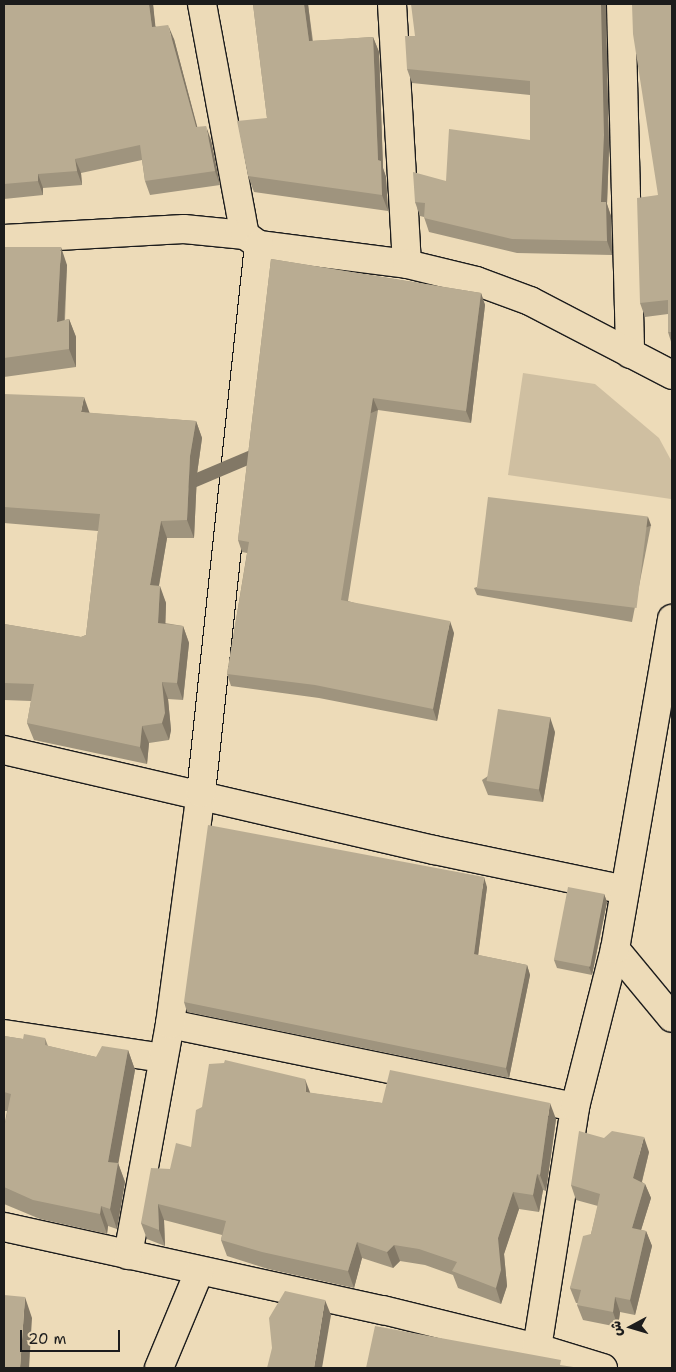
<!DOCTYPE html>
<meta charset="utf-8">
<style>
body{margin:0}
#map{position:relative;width:676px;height:1372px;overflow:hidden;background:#eddbb8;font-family:"Shantell Sans","Playpen Sans Arabic",sans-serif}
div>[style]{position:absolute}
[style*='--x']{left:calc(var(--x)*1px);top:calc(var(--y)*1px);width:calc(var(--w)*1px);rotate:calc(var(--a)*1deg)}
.green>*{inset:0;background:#cfbfa1}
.roads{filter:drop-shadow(1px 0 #1c1c1c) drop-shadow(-1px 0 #1c1c1c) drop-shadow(0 1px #1c1c1c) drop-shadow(0 -1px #1c1c1c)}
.street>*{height:28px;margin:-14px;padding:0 14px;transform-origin:14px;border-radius:14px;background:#eddbb8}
.wall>*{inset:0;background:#9f947e}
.shaded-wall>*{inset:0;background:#827866;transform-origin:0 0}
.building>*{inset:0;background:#b9ac92;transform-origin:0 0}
span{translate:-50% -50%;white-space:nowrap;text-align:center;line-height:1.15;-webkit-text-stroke:5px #eddbb8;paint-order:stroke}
.frame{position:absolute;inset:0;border:5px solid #1c1c1c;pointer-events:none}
.north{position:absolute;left:606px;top:1302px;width:50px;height:50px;-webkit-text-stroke:4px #eddbb8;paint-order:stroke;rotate:264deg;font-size:14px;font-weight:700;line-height:20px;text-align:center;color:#1c1c1c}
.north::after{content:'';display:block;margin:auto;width:18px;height:22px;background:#1c1c1c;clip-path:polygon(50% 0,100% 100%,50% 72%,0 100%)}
.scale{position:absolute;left:20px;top:1330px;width:100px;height:22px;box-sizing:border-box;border:2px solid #1c1c1c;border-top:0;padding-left:6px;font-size:15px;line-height:18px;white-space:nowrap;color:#1c1c1c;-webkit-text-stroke:4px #eddbb8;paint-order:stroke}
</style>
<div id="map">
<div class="green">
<div style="clip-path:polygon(523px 373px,595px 384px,659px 438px,672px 462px,671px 499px,508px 475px)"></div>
</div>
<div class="roads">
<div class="street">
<div style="--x:202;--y:4;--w:235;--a:79.5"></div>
<div style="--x:392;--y:4;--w:260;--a:86.7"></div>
<div style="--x:621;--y:4;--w:350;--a:88.5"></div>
<div style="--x:4;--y:239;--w:180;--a:-3.2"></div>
<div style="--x:184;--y:229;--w:61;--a:5.6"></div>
<div style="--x:245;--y:235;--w:17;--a:36"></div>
<div style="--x:259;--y:245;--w:149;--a:7.3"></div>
<div style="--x:407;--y:264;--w:71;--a:13.8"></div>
<div style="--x:476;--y:281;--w:58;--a:20.3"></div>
<div style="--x:530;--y:301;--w:160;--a:27.5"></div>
<div style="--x:4;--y:750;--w:441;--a:13.1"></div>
<div style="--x:434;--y:850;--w:195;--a:11.8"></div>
<div style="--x:615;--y:949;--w:89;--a:50.4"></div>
<div style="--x:170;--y:1024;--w:413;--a:11.6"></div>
<div style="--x:4;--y:1034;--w:160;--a:8.6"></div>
<div style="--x:4;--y:1227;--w:388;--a:12.4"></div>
<div style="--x:383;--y:1310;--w:159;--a:13.9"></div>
<div style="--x:537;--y:1348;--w:69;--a:16.9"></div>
<div style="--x:128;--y:1255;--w:235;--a:-79.7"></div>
<div style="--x:170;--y:1024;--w:233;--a:-82.4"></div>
<div style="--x:201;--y:793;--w:551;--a:-83.96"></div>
<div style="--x:537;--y:1348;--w:244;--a:-81"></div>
<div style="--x:575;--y:1107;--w:163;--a:-75.8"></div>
<div style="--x:615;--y:949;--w:335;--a:-80.2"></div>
<div style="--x:159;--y:1368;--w:104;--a:-67.4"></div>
</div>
</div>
<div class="wall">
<div style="clip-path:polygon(4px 4px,153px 4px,155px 26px,174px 39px,197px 127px,211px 140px,220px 185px,150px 195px,145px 181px,142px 160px,81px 173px,82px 185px,43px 188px,43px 195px,4px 199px)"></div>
<div style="clip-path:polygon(253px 4px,308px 4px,313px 41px,373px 37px,379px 52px,383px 168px,386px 177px,388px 211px,254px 192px,248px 176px,267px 118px)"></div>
<div style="clip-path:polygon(605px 4px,609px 149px,607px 204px,611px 216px,612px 255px,517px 253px,429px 232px,424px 217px,420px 216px,415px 202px,446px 181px,530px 140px,530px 95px,412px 83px,407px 69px,415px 36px)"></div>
<div style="clip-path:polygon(672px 4px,672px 345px,668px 332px,668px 314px,645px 317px,640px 303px,658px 195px)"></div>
<div style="clip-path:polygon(4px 247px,67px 265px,65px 320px,69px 319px,76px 337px,76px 367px,4px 377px)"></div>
<div style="clip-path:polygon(271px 259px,481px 293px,485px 305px,471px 423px,378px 410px,348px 601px,454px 633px,437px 721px,319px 698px,231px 686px,227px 674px,247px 553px,242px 552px,238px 540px)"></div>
<div style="clip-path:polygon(89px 413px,196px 421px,202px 438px,197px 474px,194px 538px,167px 538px,159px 586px,166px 603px,165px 623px,183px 626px,189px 643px,183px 700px,168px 699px,171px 730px,169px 740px,149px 743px,147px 764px,34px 740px,27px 723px,31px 701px,4px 700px,4px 624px,81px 637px,86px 635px,98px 531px,4px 523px,4px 444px)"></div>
<div style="clip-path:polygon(651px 525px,632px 622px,477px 595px,474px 588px)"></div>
<div style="clip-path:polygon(555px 732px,543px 802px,488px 795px,482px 780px)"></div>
<div style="clip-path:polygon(487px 887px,478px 955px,527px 965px,530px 975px,509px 1078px,187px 1012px,184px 1002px)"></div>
<div style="clip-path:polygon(604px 894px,607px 902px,592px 975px,557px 968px,554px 960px)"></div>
<div style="clip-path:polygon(4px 1036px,23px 1039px,45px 1038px,48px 1046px,96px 1057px,128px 1050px,135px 1070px,118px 1163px,125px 1182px,117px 1229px,108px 1226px,107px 1234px,40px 1219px,4px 1204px,4px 1128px,7px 1111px,4px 1111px)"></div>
<div style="clip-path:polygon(310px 1093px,382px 1103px,556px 1119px,546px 1191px,543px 1190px,539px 1212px,519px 1209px,504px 1254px,507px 1286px,501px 1304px,458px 1288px,453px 1275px,425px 1265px,400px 1261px,393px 1268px,362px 1258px,354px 1288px,268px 1269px,227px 1256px,221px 1240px,222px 1235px,164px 1220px,165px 1246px,147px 1239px,141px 1223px,170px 1169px,191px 1147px)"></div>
<div style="clip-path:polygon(649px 1152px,642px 1182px,645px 1184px,651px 1198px,641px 1230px,646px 1231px,652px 1246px,635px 1315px,620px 1312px,618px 1327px,583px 1320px,577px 1305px,578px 1303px,576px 1303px,570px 1288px,591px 1234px,598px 1206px,576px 1200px,571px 1185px)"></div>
</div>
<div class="shaded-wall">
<div style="clip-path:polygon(149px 4px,153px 4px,157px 41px,152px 27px)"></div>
<div style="clip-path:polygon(304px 4px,308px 4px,314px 57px,309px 41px)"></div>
<div style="clip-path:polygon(601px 4px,606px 4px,609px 149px,607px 204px,611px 216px,612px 255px,607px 241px,601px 202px)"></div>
<div style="clip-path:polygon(168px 25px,174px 39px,201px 141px,196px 127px)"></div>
<div style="clip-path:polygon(373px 37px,379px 52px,383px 168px,386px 177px,388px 211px,382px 195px,378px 160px)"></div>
<div style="clip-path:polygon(206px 126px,211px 140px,220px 185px,215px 171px)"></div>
<div style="clip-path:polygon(75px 159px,81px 173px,82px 185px,77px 171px)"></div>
<div style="clip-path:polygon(38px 174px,43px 188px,43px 195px,38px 181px)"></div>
<div style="clip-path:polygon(61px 247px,67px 265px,63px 340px,57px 322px)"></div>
<div style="clip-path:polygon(481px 293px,485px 305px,471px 423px,466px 411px)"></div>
<div style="clip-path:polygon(69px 319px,76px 337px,76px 367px,69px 349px)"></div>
<div style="clip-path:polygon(84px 397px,90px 414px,81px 412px)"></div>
<div style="left:373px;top:398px;width:13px;height:205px;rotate:67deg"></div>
<div style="clip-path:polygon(196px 421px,202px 438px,197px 474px,194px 538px,187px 520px,190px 456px)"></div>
<div style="left:648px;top:517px;width:9px;height:99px;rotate:69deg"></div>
<div style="clip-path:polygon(161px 521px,167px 538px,156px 602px,150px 585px)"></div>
<div style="clip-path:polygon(160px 586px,166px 603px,165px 640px,158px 623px)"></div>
<div style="clip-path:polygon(450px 621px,454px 633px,437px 721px,433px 709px)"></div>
<div style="clip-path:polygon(183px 626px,189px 643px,183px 700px,177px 683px)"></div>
<div style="clip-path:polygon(162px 682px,168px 699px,171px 730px,169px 740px,162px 723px)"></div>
<div style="clip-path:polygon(550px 717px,555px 732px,543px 802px,538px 787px)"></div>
<div style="clip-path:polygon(142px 726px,149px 743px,147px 764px,140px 747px)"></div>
<div style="clip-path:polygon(484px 877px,487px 887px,477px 964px,474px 954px)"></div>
<div style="clip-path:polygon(604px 894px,607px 902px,592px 975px,589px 967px)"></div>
<div style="clip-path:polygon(527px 965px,530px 975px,509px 1078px,506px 1068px)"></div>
<div style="clip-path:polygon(128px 1050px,135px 1070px,115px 1182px,108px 1162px)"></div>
<div style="clip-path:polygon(305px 1079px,311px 1095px,306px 1092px)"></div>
<div style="clip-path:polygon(550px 1103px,556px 1119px,546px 1191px,540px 1175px)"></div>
<div style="clip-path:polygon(644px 1137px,649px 1152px,639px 1193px,633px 1178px)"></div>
<div style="clip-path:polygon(118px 1163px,125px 1182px,117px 1229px,110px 1209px)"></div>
<div style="clip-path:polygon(537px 1174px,543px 1190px,539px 1212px,533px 1195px)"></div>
<div style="clip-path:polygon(645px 1184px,651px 1198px,637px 1243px,632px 1228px)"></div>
<div style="clip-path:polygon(513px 1192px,519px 1209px,504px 1254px,507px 1286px,501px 1304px,496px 1288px,498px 1238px)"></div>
<div style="clip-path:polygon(158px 1204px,164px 1220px,165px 1246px,159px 1230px)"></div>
<div style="clip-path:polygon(101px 1206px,108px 1226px,107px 1234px,100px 1214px)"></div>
<div style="clip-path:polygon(646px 1231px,652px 1246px,635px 1315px,630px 1300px)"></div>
<div style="clip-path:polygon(357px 1242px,362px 1258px,354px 1288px,348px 1271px)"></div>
<div style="clip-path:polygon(394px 1245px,400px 1261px,393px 1268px,387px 1252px)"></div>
<div style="clip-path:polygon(25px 1297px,32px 1318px,29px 1368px,20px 1368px)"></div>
<div style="clip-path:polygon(615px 1297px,620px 1312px,618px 1327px,613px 1312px)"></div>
<div style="clip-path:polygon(325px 1300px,331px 1315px,322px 1368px,314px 1368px)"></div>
</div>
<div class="building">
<div style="clip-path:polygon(4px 4px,149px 4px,152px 27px,168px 25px,196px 127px,206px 126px,215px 171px,145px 181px,140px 145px,75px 159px,77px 171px,38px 174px,38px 181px,4px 184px)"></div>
<div style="clip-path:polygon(253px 4px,304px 4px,309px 41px,373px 37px,378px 160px,381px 161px,382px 195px,248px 176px,237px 121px,267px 118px)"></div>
<div style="clip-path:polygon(411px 4px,601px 4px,604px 135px,601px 202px,606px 202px,607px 241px,512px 239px,424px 218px,425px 203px,415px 202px,413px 172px,446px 181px,449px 129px,530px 140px,530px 81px,407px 69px,405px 36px,415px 36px)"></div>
<div style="clip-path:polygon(632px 4px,672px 4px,672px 332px,668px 332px,668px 300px,640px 303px,637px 198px,658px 195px,633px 34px)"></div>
<div style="clip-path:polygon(4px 247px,61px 247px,57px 322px,69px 319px,69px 349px,4px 358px)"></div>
<div style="clip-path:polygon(271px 259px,481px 293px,466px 411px,373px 398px,341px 600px,450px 621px,433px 709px,315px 685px,227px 674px,249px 542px,238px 540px)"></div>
<div style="clip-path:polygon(4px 394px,84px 397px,81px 412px,196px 421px,190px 456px,187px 520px,161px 521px,150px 585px,160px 586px,158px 623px,183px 626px,177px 683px,162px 682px,165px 713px,162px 723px,142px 726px,140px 747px,27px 723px,34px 684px,4px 683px,4px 624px,81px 637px,86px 635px,100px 514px,4px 507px)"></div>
<div style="left:488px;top:497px;width:161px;height:92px;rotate:7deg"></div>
<div style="left:498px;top:709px;width:53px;height:73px;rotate:9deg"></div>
<div style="clip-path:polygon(208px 825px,484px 877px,474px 954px,527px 965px,506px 1068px,184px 1002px)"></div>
<div style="left:568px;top:887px;width:37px;height:74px;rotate:11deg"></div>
<div style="clip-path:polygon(24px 1034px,45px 1038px,45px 1045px,96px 1057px,102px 1046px,128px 1050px,108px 1162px,118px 1163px,110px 1209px,101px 1206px,100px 1214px,33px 1200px,4px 1187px,4px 1128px,11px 1094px,4px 1092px,4px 1036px,23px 1039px)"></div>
<div style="clip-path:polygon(225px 1060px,305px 1079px,306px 1092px,382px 1103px,390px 1070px,550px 1103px,540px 1175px,537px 1174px,533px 1195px,513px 1192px,498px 1238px,501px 1270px,496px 1288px,452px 1271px,457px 1262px,419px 1249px,394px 1245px,387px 1252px,357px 1242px,348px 1271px,262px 1252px,221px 1240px,226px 1221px,158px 1204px,159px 1230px,141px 1223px,151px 1168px,170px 1169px,176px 1143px,191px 1147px,196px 1110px,202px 1107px,209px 1064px,224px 1063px)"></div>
<div style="clip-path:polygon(579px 1131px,604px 1138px,612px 1131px,644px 1137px,633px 1178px,645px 1184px,632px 1228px,646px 1231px,630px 1300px,615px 1297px,613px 1312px,577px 1305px,581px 1290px,570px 1288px,583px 1236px,591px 1234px,600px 1194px,571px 1185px)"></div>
<div style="clip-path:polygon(285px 1291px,325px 1300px,314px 1368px,267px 1368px,272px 1348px,269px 1318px)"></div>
<div style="clip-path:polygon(4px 1295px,25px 1297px,20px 1368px,4px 1368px)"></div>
<div style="clip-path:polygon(375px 1326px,561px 1360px,560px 1365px,580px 1368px,366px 1368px)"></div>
</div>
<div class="frame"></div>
<div class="north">ش</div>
<div class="scale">20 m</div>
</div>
